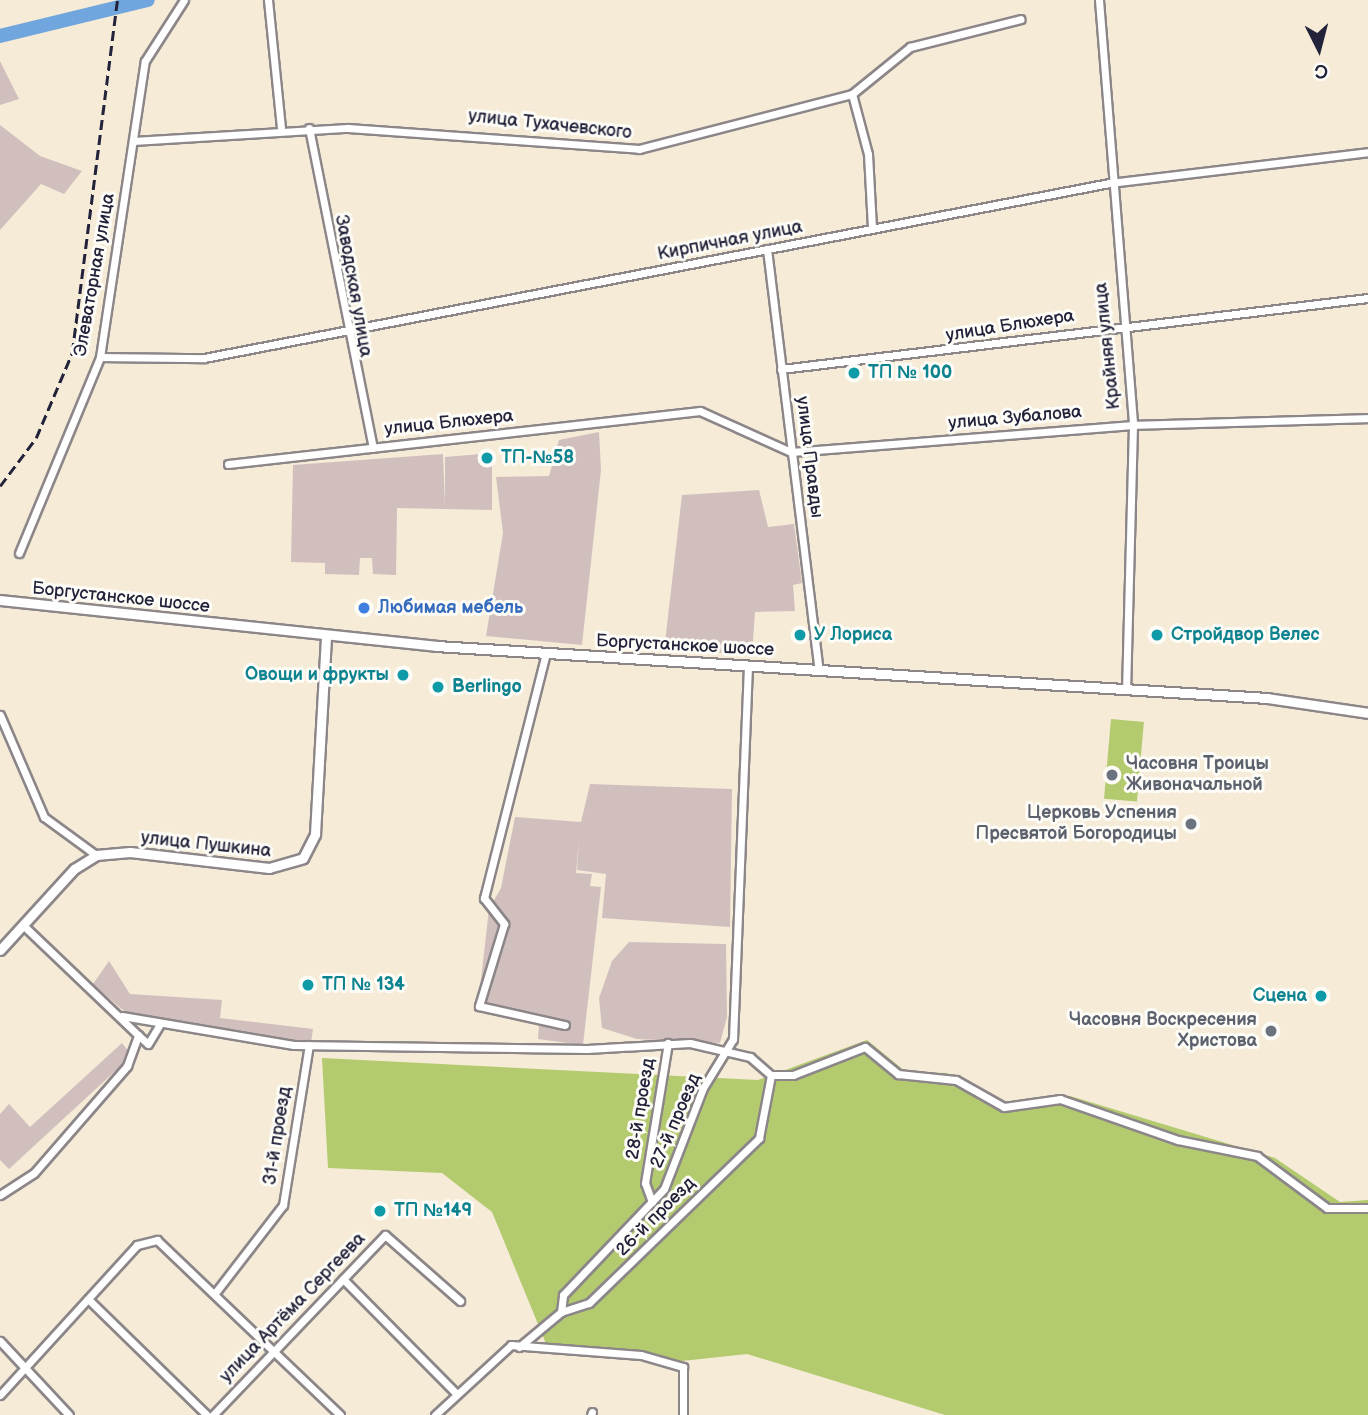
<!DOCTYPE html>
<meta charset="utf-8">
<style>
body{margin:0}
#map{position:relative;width:1368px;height:1415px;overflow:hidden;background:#f5ebd7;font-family:"Balsamiq Sans",sans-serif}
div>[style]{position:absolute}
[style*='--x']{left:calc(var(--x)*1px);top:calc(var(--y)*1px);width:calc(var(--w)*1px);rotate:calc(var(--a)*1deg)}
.industrial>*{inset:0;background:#d1bfbe}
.green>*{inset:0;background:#b3ca6f;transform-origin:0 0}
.river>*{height:14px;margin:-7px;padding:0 7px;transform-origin:7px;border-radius:7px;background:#70a5dd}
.roads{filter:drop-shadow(2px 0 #8c8689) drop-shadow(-2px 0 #8c8689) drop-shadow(0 2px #8c8689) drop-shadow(0 -2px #8c8689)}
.minor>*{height:7px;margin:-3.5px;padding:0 3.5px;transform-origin:3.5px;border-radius:3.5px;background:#fff}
.tertiary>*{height:9px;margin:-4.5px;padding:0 4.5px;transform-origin:4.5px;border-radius:4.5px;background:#fff}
.rail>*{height:2.5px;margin-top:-1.25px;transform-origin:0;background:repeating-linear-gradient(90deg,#22223b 0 10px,transparent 0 15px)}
.dots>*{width:19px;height:19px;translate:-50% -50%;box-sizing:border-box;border:4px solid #fdfcf7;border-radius:50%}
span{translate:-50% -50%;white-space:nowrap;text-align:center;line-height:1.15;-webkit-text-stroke:6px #fdfcf7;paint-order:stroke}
.street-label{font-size:18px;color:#22223b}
.culture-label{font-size:18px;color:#0d838f;font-weight:700}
.left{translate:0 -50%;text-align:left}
.right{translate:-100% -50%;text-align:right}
.shop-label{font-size:18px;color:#366cbe;font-weight:700}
.worship-label{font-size:18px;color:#5b616d;font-weight:700}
.north{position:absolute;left:1284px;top:14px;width:70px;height:70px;-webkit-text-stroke:5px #fdfcf7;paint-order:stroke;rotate:174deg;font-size:19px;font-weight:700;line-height:28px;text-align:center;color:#22223b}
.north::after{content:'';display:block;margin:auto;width:24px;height:32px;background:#22223b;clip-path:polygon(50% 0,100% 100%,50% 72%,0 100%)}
</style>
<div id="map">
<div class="industrial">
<div style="clip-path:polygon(0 61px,19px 99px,0 105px)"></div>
<div style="clip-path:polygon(0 125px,40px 156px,82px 171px,64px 194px,41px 184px,0 230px)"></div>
<div style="clip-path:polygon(599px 432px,601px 470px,582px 645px,486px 636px,503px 533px,496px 477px,549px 476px,559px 440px)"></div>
<div style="clip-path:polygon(443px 454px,445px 506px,445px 457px,481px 454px,481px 463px,492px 463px,492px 510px,397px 508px,396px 575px,373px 574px,372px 558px,360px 558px,359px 575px,325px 574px,325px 563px,291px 562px,293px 465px)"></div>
<div style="clip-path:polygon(759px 490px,768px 527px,794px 524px,802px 583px,793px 585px,795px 611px,755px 612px,752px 654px,664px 651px,682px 495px)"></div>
<div style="clip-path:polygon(590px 784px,732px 789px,730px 927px,602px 918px,606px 874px,577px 870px,579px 840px,576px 873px,592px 874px,590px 886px,601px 887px,583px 1045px,538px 1039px,539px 1024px,486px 1014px,479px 997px,489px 909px,501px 888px,515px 817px,581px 822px)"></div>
<div style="clip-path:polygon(629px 942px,726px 944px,727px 1017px,720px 1043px,637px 1039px,602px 1028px,599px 998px,612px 961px)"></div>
<div style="clip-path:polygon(109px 961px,130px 994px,222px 1000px,220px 1018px,313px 1029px,311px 1043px,125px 1012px,93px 984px)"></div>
<div style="clip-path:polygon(122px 1043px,129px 1052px,124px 1063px,9px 1169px,0 1160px,0 1114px,9px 1104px,30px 1127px)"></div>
</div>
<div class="green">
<div style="left:1111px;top:719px;width:33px;height:80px;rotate:5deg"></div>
<div style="clip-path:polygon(867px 1040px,906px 1072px,947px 1073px,1004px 1104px,1070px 1096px,1275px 1158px,1340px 1202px,1368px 1200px,1368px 1415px,945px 1415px,747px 1354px,682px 1361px,547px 1346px,492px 1212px,442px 1173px,328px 1168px,322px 1058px,758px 1080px)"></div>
</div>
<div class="river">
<div style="--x:0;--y:36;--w:152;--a:-13.7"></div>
</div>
<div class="roads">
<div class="minor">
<div style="--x:268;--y:0;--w:128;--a:84.2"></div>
<div style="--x:1099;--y:0;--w:426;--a:85.4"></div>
<div style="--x:1133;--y:425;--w:264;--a:91.5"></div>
<div style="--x:852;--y:94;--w:62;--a:75.1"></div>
<div style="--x:868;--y:154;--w:75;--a:86.9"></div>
<div style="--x:309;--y:128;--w:326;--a:78.7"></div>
<div style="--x:133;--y:141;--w:215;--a:-3.5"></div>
<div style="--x:348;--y:128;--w:292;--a:4.1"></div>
<div style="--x:639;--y:149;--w:220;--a:-14.5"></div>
<div style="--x:852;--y:94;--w:75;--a:-39"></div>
<div style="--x:910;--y:47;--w:114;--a:-14.2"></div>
<div style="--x:767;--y:249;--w:424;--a:83"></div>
<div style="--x:100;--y:357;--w:104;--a:0.6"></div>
<div style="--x:204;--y:358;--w:922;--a:-10.94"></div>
<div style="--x:1109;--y:183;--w:261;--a:-6.8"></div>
<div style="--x:781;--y:369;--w:591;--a:-6.9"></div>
<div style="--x:228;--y:464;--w:475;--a:-6.4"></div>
<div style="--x:700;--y:411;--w:100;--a:24.3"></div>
<div style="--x:791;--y:452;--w:343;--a:-4.5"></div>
<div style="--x:1133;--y:425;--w:235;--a:-1.7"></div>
<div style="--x:19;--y:553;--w:212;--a:-67.5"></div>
<div style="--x:100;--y:357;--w:299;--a:-81.4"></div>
<div style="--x:145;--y:61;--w:72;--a:-57.4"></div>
<div style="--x:546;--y:653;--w:253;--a:104.2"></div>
<div style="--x:484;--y:898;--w:33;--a:52"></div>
<div style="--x:504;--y:924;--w:86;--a:107"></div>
<div style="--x:479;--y:1006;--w:88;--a:12.5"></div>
<div style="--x:0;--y:715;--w:111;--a:66.7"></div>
<div style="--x:44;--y:817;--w:64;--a:36.2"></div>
<div style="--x:122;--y:1016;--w:174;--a:9.6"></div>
<div style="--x:294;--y:1045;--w:293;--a:0.8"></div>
<div style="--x:587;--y:1049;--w:103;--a:-3.3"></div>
<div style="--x:690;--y:1043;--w:62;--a:13.1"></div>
<div style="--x:750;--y:1057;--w:28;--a:41"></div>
<div style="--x:771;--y:1075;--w:22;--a:0"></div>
<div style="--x:793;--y:1075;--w:77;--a:-21.3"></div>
<div style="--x:865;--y:1047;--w:43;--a:39.3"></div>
<div style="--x:898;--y:1074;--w:58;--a:5.9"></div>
<div style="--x:956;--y:1080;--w:55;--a:29.4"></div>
<div style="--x:1004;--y:1107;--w:57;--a:-8.1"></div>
<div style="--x:1060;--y:1099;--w:125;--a:19.2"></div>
<div style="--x:1178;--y:1140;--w:81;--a:11.4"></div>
<div style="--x:1257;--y:1156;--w:87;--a:36.6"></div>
<div style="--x:1327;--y:1208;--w:41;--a:0"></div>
<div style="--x:138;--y:1035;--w:13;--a:42"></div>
<div style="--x:148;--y:1044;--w:23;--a:-59"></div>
<div style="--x:0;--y:1195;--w:40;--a:-32.9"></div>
<div style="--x:34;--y:1173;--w:142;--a:-49"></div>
<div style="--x:127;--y:1066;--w:33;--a:-70"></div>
<div style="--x:138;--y:1035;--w:159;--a:-136.3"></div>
<div style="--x:652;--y:1202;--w:20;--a:-110"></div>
<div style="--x:645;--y:1183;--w:142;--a:-80.7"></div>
<div style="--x:343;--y:1279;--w:161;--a:45.3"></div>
<div style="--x:215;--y:1293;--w:111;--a:-52.3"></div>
<div style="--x:283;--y:1205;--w:162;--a:-80.8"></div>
<div style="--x:88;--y:1299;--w:166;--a:44.3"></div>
<div style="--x:561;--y:1312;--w:17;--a:-83"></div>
<div style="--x:563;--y:1295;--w:146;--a:-46.4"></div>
<div style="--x:664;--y:1189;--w:108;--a:-68.9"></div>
<div style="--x:703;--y:1088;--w:57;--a:-58.5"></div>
<div style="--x:733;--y:1039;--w:374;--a:-87.7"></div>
<div style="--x:0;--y:1341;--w:101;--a:47"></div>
<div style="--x:519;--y:1347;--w:55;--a:-39.8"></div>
<div style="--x:561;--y:1312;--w:29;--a:-18"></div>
<div style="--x:589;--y:1303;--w:237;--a:-44.1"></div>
<div style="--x:759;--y:1138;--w:64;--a:-79.2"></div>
<div style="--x:0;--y:1395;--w:203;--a:-47.6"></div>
<div style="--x:137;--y:1245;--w:21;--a:-14"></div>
<div style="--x:157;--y:1240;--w:253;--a:43.7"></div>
<div style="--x:213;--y:1415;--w:249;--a:-46.3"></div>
<div style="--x:385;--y:1235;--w:100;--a:41.3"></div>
<div style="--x:435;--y:1415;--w:103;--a:-42.6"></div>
<div style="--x:511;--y:1345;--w:130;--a:4.4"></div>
<div style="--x:641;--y:1355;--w:44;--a:15.9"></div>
<div style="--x:683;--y:1367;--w:48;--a:90"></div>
<div style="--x:591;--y:1415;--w:3;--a:-72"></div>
</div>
<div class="tertiary">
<div style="--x:0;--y:600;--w:438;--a:6"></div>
<div style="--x:436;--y:646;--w:833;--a:3.58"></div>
<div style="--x:1267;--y:698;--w:102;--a:8.4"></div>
<div style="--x:0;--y:950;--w:110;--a:-47.6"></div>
<div style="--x:74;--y:869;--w:26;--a:-32"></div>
<div style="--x:96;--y:855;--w:34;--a:-5"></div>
<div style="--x:130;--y:852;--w:140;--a:6.6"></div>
<div style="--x:269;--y:868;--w:35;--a:-16"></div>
<div style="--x:303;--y:858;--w:27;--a:-63"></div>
<div style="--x:315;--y:834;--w:198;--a:-86.8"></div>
</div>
</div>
<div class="rail">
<div style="--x:0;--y:486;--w:60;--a:-53.1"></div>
<div style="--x:36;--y:438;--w:92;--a:-67"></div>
<div style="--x:72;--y:353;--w:356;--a:-82.7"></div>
</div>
<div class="dots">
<div style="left:854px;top:373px;background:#0f9aa8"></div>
<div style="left:487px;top:458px;background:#0f9aa8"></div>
<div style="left:364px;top:608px;background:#3f7fe0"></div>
<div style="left:800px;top:635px;background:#0f9aa8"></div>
<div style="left:1157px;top:635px;background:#0f9aa8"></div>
<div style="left:403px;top:675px;background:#0f9aa8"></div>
<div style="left:438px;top:687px;background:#0f9aa8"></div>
<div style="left:1112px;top:775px;background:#6b7280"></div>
<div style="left:1191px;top:824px;background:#6b7280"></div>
<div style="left:308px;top:985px;background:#0f9aa8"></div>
<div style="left:1321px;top:996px;background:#0f9aa8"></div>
<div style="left:1271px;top:1031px;background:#6b7280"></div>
<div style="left:380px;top:1211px;background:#0f9aa8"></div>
</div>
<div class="street-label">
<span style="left:550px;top:125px;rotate:6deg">улица Тухачевского</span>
<span style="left:730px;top:241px;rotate:-11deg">Кирпичная улица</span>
<span style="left:95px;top:275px;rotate:-80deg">Элеваторная улица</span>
<span style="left:353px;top:286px;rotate:80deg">Заводская улица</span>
<span style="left:1010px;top:326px;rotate:-9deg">улица Блюхера</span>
<span style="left:1108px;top:346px;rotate:-96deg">Крайняя улица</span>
<span style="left:1015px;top:418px;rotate:-5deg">улица Зубалова</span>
<span style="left:449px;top:423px;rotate:-6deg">улица Блюхера</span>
<span style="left:809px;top:457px;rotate:83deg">улица Правды</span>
<span style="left:121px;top:598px;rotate:6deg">Боргустанское шоссе</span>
<span style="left:685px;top:646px;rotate:3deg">Боргустанское шоссе</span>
<span style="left:206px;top:845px;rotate:6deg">улица Пушкина</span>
<span style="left:641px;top:1109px;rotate:-81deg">28-й проезд</span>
<span style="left:676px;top:1121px;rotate:-67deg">27-й проезд</span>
<span style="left:278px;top:1136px;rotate:-81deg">31-й проезд</span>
<span style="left:656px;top:1217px;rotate:-45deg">26-й проезд</span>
<span style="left:293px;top:1308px;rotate:-46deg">улица Артёма Сергеева</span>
</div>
<div class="culture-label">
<span class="left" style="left:868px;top:373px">ТП № 100</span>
<span class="left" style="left:501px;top:458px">ТП-№58</span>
<span class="left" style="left:814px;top:635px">У Лориса</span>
<span class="left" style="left:1171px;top:635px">Стройдвор Велес</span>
<span class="right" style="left:389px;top:675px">Овощи и фрукты</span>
<span class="left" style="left:452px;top:687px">Berlingo</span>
<span class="left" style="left:322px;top:985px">ТП № 134</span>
<span class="right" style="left:1307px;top:996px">Сцена</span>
<span class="left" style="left:394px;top:1211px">ТП №149</span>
</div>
<div class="shop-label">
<span class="left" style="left:378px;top:608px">Любимая мебель</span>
</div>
<div class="worship-label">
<span class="left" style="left:1126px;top:775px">Часовня Троицы<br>Живоначальной</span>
<span class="right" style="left:1177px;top:824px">Церковь Успения<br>Пресвятой Богородицы</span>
<span class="right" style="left:1257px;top:1031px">Часовня Воскресения<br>Христова</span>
</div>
<div class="north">С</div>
</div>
